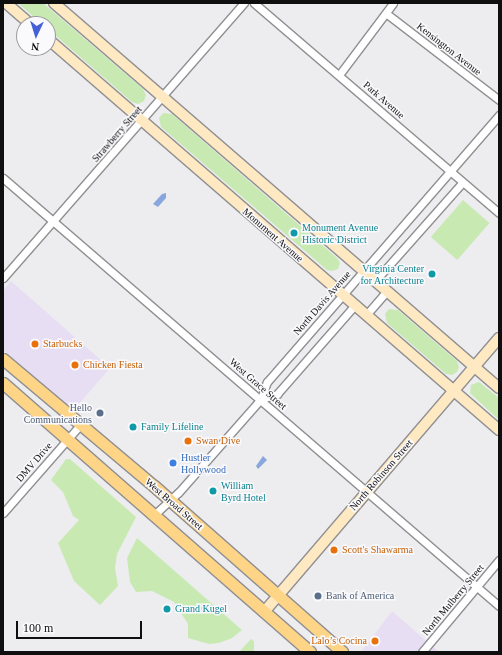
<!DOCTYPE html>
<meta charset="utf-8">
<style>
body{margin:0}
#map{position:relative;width:502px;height:655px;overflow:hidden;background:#ededf0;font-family:"Times New Roman",serif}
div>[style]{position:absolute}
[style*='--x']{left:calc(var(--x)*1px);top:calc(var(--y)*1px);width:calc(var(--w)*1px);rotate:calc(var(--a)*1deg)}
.commercial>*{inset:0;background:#e8def3}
.green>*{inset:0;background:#c8eab2;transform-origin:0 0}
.water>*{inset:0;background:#89a7de}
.roads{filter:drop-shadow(1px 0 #909092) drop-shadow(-1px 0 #909092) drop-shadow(0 1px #909092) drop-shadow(0 -1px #909092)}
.street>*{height:7px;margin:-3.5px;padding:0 3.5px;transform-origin:3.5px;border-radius:3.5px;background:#fff}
.secondary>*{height:10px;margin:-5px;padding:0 5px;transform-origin:5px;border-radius:5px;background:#ffe9c3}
.primary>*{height:11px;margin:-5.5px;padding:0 5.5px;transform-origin:5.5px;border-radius:5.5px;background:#fed487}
.dots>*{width:11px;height:11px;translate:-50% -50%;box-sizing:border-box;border:2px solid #fafafd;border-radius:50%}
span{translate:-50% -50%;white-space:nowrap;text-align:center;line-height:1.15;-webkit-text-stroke:3px #fafafd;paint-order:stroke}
.street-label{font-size:10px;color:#0f0f10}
.culture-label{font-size:10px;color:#0d838f}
.left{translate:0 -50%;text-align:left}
.right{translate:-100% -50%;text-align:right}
.food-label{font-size:10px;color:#c56008}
.service-label{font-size:10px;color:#4e5e75}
.shop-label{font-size:10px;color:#366cbe}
.frame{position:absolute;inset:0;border:4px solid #0f0f10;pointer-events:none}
.north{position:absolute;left:16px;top:16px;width:40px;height:40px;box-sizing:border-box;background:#fafafd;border:1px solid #9c9c9e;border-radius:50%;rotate:184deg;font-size:11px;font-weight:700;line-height:16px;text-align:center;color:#0f0f10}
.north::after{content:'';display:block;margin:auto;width:14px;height:18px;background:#4561d5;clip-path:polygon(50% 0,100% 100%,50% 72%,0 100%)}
.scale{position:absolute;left:16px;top:621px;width:126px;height:18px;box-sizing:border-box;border:2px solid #0f0f10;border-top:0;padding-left:5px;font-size:12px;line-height:14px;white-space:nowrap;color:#0f0f10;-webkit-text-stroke:3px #fafafd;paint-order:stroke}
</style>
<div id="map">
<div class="commercial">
<div style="clip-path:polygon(11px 281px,110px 368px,73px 411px,3px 350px,3px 291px)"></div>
<div style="clip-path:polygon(392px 611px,439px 652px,361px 652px)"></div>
</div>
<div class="green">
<div style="clip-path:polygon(18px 3px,43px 3px,143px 89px,146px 95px,144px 101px,138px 104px,132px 102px,48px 29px,48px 24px,42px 24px)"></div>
<div style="clip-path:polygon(163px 113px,172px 114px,337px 258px,340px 263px,338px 269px,332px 271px,327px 270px,161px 127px,159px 118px)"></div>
<div style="left:463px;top:200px;width:35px;height:49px;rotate:41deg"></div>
<div style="clip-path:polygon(389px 309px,398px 310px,457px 361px,459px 367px,457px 372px,452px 375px,446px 374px,387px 323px,385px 314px)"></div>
<div style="clip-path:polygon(479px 382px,499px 398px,499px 420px,470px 393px,471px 385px)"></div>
<div style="clip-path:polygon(66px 459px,70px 459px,136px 517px,117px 554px,115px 568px,118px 586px,100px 605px,74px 581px,58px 543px,79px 520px,73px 516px,63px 492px,51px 480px)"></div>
<div style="clip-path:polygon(137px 538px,242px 630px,232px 638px,219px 643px,209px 644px,188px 638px,188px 624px,174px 602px,152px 591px,136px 592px,130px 582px,127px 558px)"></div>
<div style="clip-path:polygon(251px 639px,254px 641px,254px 652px,239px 652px)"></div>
</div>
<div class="water">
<div style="clip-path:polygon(166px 193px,166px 198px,158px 207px,153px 204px,162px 194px)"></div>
<div style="clip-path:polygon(263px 456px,267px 460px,258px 469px,256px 466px)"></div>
</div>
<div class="roads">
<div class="street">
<div style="--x:254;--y:3;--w:323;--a:40.6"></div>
<div style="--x:387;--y:14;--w:141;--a:37.5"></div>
<div style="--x:339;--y:75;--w:90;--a:-53.1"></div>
<div style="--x:3;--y:178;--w:655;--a:40.79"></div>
<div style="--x:3;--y:278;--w:366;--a:-48.8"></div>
<div style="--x:375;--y:281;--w:132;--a:-48.4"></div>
<div style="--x:366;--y:315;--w:32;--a:-49"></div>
<div style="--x:261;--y:399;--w:17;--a:-17"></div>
<div style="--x:277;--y:394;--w:118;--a:-48.8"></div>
<div style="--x:3;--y:513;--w:118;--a:-48.8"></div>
<div style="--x:154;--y:515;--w:33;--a:-43"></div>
<div style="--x:178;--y:493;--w:125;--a:-48.6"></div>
<div style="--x:261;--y:399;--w:18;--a:-71"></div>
<div style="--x:267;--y:382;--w:354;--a:-49"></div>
<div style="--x:422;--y:652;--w:120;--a:-50.1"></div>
</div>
<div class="secondary">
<div style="--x:6;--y:3;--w:32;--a:41"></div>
<div style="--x:54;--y:3;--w:588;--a:40.87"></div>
<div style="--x:48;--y:39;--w:597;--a:40.92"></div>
<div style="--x:264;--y:612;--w:361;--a:-49.4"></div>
</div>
<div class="primary">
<div style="--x:3;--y:359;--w:197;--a:40.1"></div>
<div style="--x:154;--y:486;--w:251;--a:41.4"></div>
<div style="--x:3;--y:383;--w:408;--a:41.2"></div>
</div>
</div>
<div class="dots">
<div style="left:294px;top:233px;background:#0f9aa8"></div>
<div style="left:432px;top:274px;background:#0f9aa8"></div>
<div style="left:35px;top:344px;background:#e8710a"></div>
<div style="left:75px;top:365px;background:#e8710a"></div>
<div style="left:100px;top:413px;background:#5c6f8a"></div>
<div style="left:133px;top:427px;background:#0f9aa8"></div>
<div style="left:188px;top:441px;background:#e8710a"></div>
<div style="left:173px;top:463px;background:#3f7fe0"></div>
<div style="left:213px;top:491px;background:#0f9aa8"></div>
<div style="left:334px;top:550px;background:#e8710a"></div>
<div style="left:318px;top:596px;background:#5c6f8a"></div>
<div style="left:167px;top:609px;background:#0f9aa8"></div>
<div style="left:375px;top:641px;background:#e8710a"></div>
</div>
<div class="street-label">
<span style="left:449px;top:49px;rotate:38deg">Kensington Avenue</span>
<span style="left:384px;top:100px;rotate:41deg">Park Avenue</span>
<span style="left:117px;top:134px;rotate:-49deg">Strawberry Street</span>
<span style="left:273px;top:235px;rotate:41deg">Monument Avenue</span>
<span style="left:322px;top:303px;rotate:-49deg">North Davis Avenue</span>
<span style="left:258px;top:384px;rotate:41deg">West Grace Street</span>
<span style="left:34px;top:462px;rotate:-49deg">DMV Drive</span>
<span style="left:381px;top:475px;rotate:-49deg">North Robinson Street</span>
<span style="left:174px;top:504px;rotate:41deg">West Broad Street</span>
<span style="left:453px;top:600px;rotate:-50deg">North Mulberry Street</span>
</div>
<div class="culture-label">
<span class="left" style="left:302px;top:233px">Monument Avenue<br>Historic District</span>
<span class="right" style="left:424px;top:274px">Virginia Center<br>for Architecture</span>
<span class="left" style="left:141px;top:427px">Family Lifeline</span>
<span class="left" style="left:221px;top:491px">William<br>Byrd Hotel</span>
<span class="left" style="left:175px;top:609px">Grand Kugel</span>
</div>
<div class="food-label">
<span class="left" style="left:43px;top:344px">Starbucks</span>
<span class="left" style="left:83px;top:365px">Chicken Fiesta</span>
<span class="left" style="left:196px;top:441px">Swan Dive</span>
<span class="left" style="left:342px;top:550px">Scott's Shawarma</span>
<span class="right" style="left:367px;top:641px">Lalo’s Cocina</span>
</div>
<div class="service-label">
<span class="right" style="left:92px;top:413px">Hello<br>Communications</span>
<span class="left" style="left:326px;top:596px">Bank of America</span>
</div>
<div class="shop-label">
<span class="left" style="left:181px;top:463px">Hustler<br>Hollywood</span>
</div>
<div class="frame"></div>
<div class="north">N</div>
<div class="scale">100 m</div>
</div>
